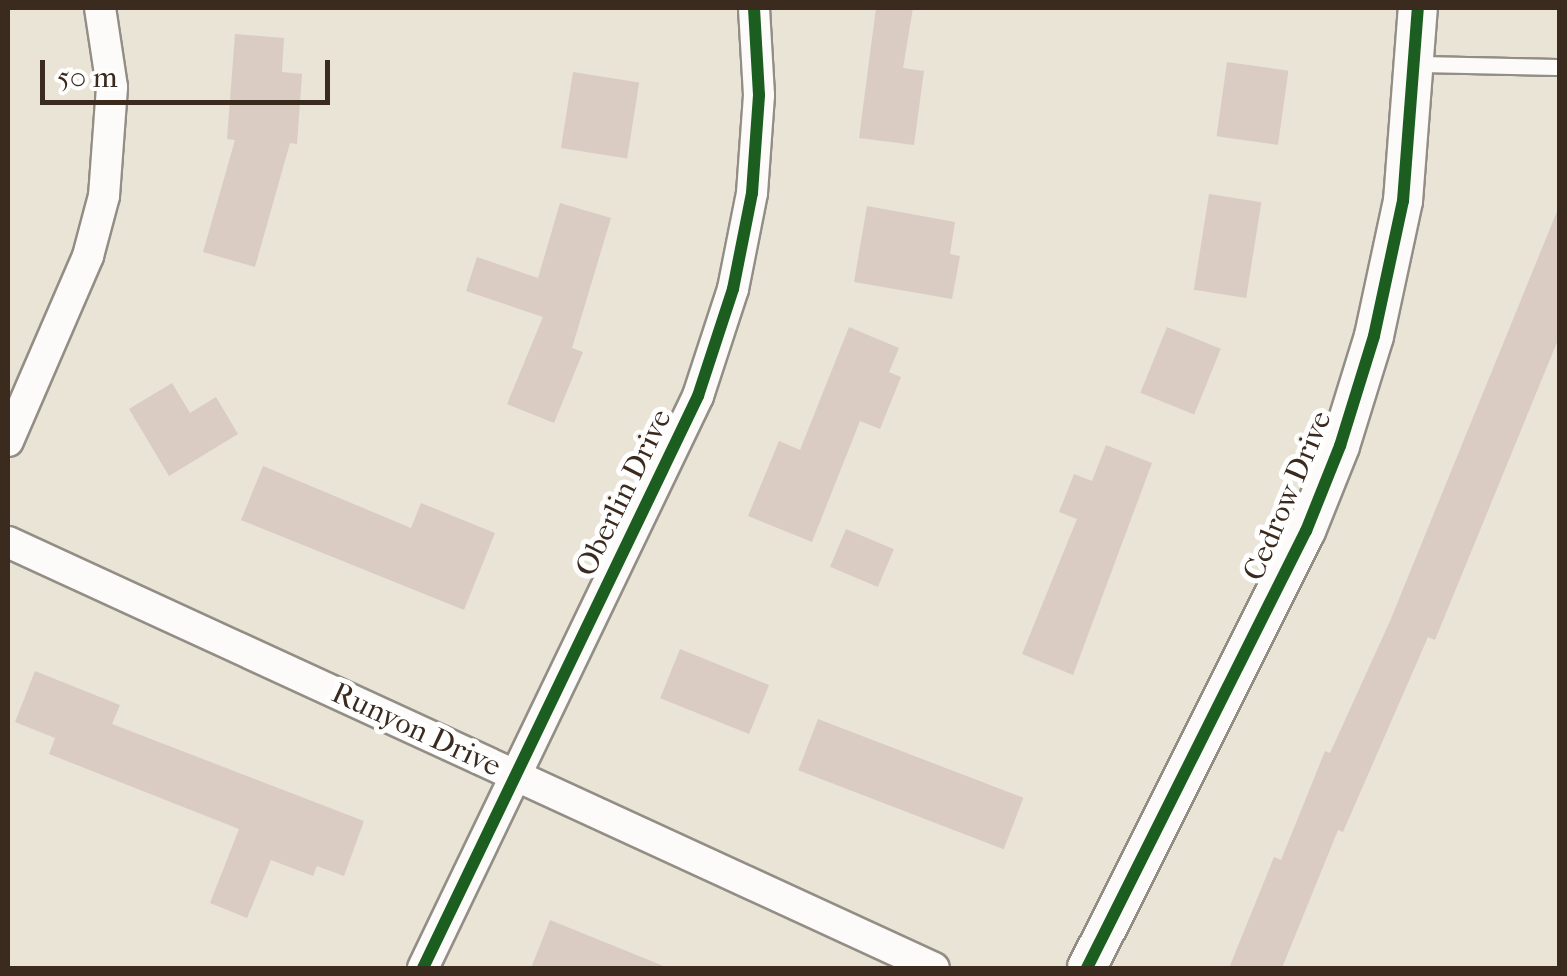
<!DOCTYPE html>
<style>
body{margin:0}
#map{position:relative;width:1567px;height:976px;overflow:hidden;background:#e9e4d6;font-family:"IM FELL French Canon",serif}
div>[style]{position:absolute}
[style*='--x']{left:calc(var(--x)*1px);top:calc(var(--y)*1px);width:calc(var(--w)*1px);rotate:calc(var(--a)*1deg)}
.building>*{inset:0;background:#dbccc3;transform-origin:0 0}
.roads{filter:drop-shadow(2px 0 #938e85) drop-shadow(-2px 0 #938e85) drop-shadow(0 2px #938e85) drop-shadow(0 -2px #938e85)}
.service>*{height:15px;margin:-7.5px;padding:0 7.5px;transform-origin:7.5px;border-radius:7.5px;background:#fcfbf9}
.minor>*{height:30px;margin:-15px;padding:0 15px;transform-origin:15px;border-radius:15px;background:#fcfbf9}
.tertiary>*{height:38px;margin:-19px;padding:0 19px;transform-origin:19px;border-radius:19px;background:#fcfbf9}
.cycleway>*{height:12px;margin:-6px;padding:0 6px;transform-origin:6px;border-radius:6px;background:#1b5e20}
span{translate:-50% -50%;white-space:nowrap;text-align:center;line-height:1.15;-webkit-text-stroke:10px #fff;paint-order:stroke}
.street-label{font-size:30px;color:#3b2a1e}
.frame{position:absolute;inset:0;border:10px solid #3b2a1e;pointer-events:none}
.scale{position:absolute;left:40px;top:60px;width:290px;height:45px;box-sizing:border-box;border:5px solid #3b2a1e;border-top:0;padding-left:12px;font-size:30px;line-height:35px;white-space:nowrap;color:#3b2a1e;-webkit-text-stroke:8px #fff;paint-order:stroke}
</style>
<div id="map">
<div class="building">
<div style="clip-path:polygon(876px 8px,913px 8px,903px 68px,924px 71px,914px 145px,859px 138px)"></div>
<div style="clip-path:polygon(235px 34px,284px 38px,282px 72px,302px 74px,297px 144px,290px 143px,255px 267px,203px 252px,235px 140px,227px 139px)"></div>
<div style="left:1227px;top:62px;width:62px;height:75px;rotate:8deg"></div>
<div style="left:573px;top:72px;width:67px;height:77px;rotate:9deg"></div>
<div style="left:1209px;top:194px;width:53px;height:97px;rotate:9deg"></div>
<div style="clip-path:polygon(560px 203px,611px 218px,572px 348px,583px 352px,554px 423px,507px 404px,543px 317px,466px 291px,477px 257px,538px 278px)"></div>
<div style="clip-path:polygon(1560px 204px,1560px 335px,1435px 640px,1428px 637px,1343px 832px,1338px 830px,1282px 968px,1229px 968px,1274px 857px,1281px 860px,1325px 751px,1330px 753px,1390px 621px)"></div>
<div style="clip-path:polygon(867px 206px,955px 222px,950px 254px,960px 256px,952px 299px,854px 282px)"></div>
<div style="clip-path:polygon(849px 327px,899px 348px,889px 372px,901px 377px,880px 429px,860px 421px,812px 542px,748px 516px,779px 441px,800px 450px)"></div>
<div style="left:1167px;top:327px;width:58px;height:71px;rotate:22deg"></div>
<div style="clip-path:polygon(172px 383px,190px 413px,216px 397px,238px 434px,169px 476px,129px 409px)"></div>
<div style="clip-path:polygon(1106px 445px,1152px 463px,1073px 675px,1022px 654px,1077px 519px,1059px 512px,1074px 474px,1092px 481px)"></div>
<div style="clip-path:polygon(263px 466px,411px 528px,421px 503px,495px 533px,464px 610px,241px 520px)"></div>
<div style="left:846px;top:529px;width:52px;height:41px;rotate:23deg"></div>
<div style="left:680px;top:649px;width:96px;height:53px;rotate:22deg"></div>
<div style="clip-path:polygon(35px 671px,120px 705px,112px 724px,364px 821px,344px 876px,317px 866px,313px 876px,271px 860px,247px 918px,210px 903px,239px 829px,49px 754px,55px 738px,15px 722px)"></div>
<div style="left:818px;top:719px;width:220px;height:55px;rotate:21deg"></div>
<div style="clip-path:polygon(550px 920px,666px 967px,666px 968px,531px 968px)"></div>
</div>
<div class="roads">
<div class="service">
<div style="--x:1418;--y:64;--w:142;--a:1.2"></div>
</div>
<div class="minor">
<div style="--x:8;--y:441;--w:202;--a:-66.6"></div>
<div style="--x:88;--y:256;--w:62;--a:-75.1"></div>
<div style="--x:104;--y:196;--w:109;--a:-85.8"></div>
<div style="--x:112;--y:87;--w:80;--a:-98.6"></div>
<div style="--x:8;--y:542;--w:1019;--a:24.7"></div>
<div style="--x:423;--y:968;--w:635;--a:-64.32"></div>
<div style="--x:698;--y:396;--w:113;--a:-71.9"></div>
<div style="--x:733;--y:289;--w:98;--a:-78.8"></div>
<div style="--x:752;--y:193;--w:98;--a:-85.9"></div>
<div style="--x:759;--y:95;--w:87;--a:-93.3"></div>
</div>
<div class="tertiary">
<div style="--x:1087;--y:968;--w:489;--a:-63.4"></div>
<div style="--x:1306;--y:531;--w:92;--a:-68.2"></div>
<div style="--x:1340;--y:446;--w:115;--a:-72.8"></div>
<div style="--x:1374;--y:336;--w:138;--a:-77.9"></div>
<div style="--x:1403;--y:201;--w:194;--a:-85.6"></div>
</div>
</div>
<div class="cycleway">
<div style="--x:423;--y:968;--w:635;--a:-64.32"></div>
<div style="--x:698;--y:396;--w:113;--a:-71.9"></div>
<div style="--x:733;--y:289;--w:98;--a:-78.8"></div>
<div style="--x:752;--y:193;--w:98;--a:-85.9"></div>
<div style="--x:759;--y:95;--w:87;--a:-93.3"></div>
<div style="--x:1087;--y:968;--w:489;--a:-63.4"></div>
<div style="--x:1306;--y:531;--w:92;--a:-68.2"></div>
<div style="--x:1340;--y:446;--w:115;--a:-72.8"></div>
<div style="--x:1374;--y:336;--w:138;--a:-77.9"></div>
<div style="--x:1403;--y:201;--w:194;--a:-85.6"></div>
</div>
<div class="street-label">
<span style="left:624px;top:493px;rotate:-64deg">Oberlin Drive</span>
<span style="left:1288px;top:496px;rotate:-67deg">Cedrow Drive</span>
<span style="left:416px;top:730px;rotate:25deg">Runyon Drive</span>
</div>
<div class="frame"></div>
<div class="scale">50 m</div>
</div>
